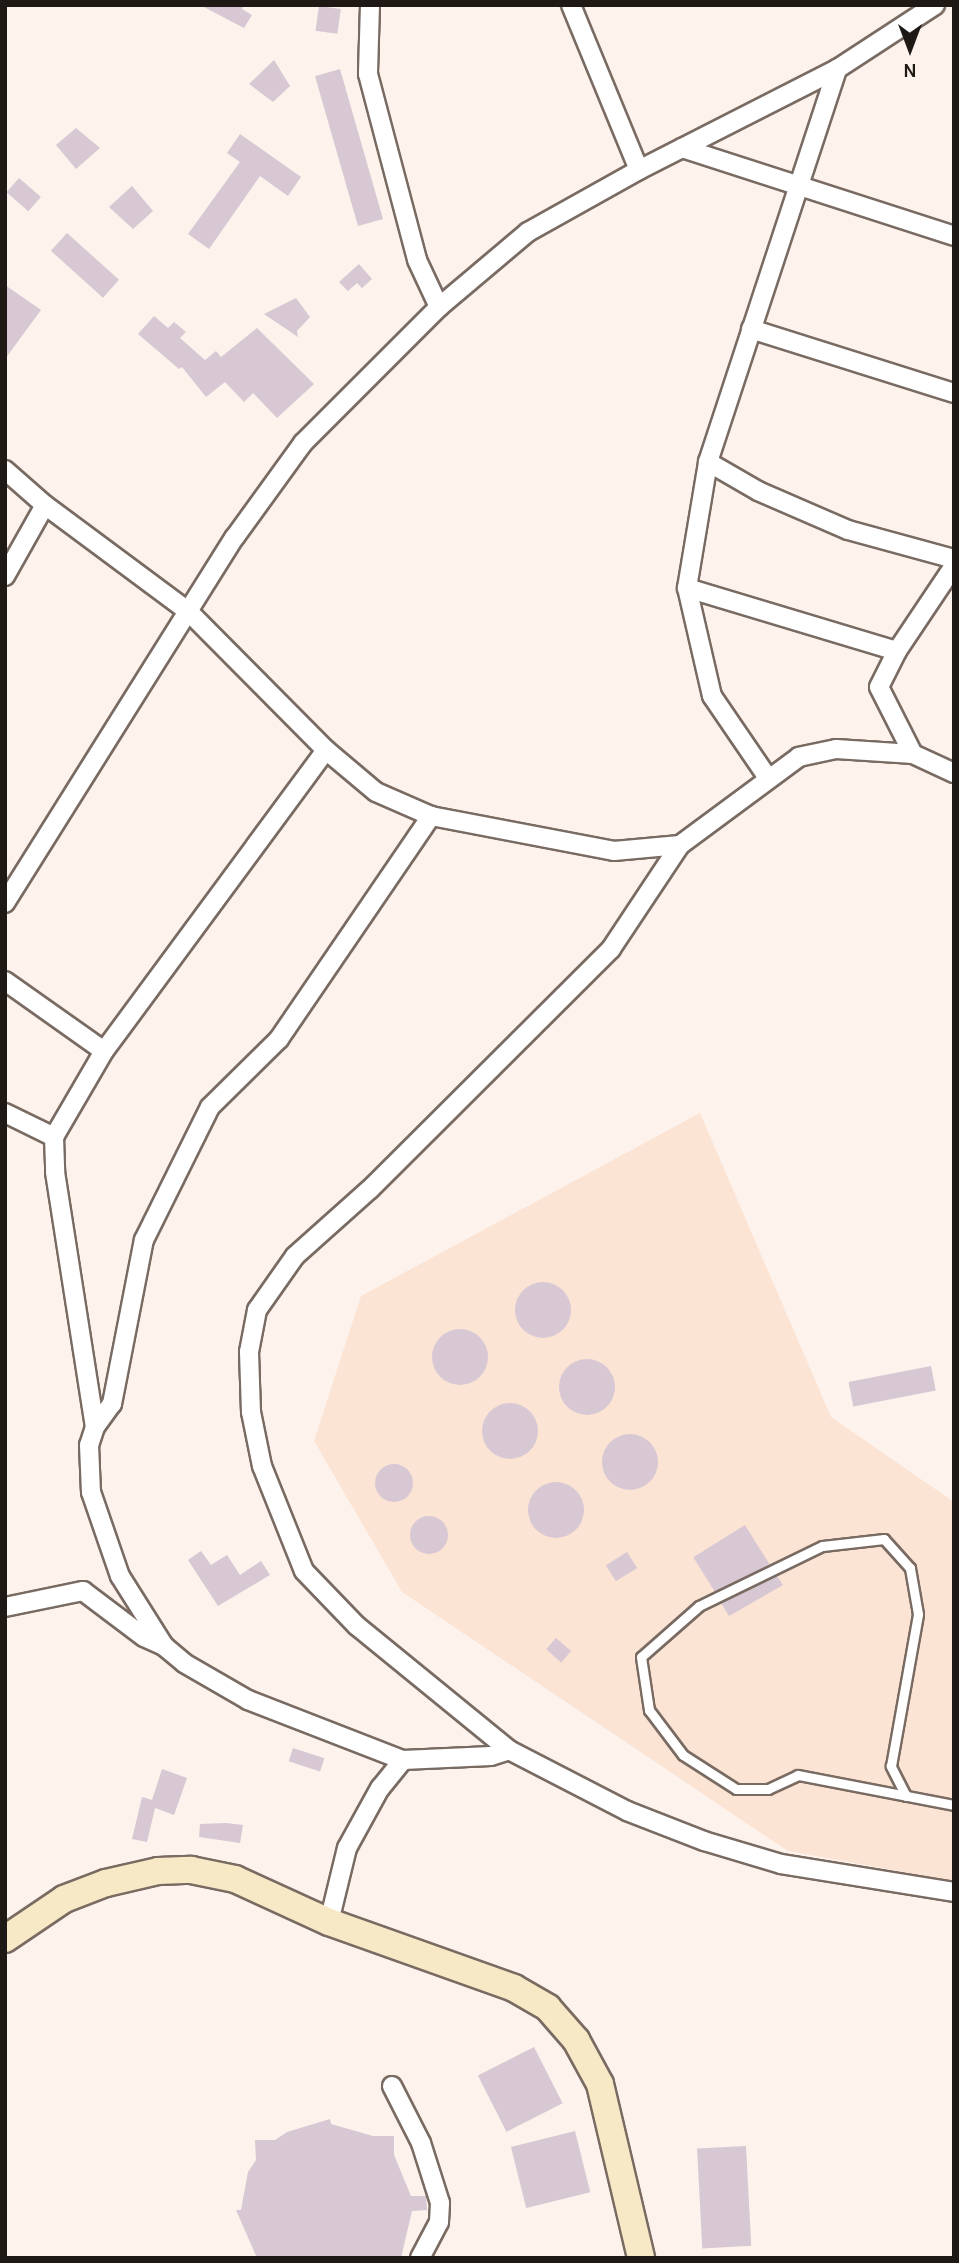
<!DOCTYPE html>
<style>
body{margin:0}
#map{position:relative;width:959px;height:2263px;overflow:hidden;background:#fdf2ec;font-family:Karla,sans-serif}
div>[style]{position:absolute}
[style*='--x']{left:calc(var(--x)*1px);top:calc(var(--y)*1px);width:calc(var(--w)*1px);rotate:calc(var(--a)*1deg)}
.built>*{inset:0;background:#fce4d5}
.building>*{inset:0;background:#d7c8d4;transform-origin:0 0}
.round{border-radius:50%}
.roads{filter:drop-shadow(2px 0 #796b62) drop-shadow(-2px 0 #796b62) drop-shadow(0 2px #796b62) drop-shadow(0 -2px #796b62)}
.lane>*{height:9px;margin:-4.5px;padding:0 4.5px;transform-origin:4.5px;border-radius:4.5px;background:#fff}
.street>*{height:18px;margin:-9px;padding:0 9px;transform-origin:9px;border-radius:9px;background:#fff}
.secondary>*{height:26px;margin:-13px;padding:0 13px;transform-origin:13px;border-radius:13px;background:#f8e9c6}
span{translate:-50% -50%;white-space:nowrap;text-align:center;line-height:1.15;-webkit-text-stroke:5px #fdf2ec;paint-order:stroke}
.frame{position:absolute;inset:0;border:7px solid #1f1916;pointer-events:none}
.north{position:absolute;left:875px;top:14px;width:70px;height:70px;-webkit-text-stroke:5px #fdf2ec;paint-order:stroke;rotate:180deg;font-size:19px;font-weight:700;line-height:28px;text-align:center;color:#1f1916}
.north::after{content:'';display:block;margin:auto;width:24px;height:32px;background:#1f1916;clip-path:polygon(50% 0,100% 100%,50% 72%,0 100%)}
</style>
<div id="map">
<div class="built">
<div style="clip-path:polygon(700px 1113px,831px 1417px,954px 1502px,954px 1881px,788px 1851px,402px 1592px,314px 1441px,361px 1296px)"></div>
</div>
<div class="building">
<div style="clip-path:polygon(200px 5px,244px 5px,242px 9px,252px 15px,244px 28px)"></div>
<div style="left:319px;top:6px;width:22px;height:25px;rotate:8deg"></div>
<div style="clip-path:polygon(274px 60px,290px 86px,273px 102px,249px 84px)"></div>
<div style="left:340px;top:69px;width:156px;height:26px;rotate:74deg"></div>
<div style="clip-path:polygon(76px 128px,100px 148px,76px 169px,56px 145px)"></div>
<div style="clip-path:polygon(240px 134px,301px 177px,288px 196px,260px 176px,209px 249px,188px 234px,240px 162px,227px 153px)"></div>
<div style="left:19px;top:178px;width:29px;height:19px;rotate:41deg"></div>
<div style="clip-path:polygon(132px 186px,153px 211px,133px 229px,109px 207px)"></div>
<div style="left:67px;top:233px;width:70px;height:24px;rotate:42deg"></div>
<div style="clip-path:polygon(359px 264px,372px 279px,362px 288px,357px 283px,348px 291px,339px 282px)"></div>
<div style="clip-path:polygon(5px 285px,41px 310px,5px 359px)"></div>
<div style="clip-path:polygon(296px 298px,310px 317px,297px 331px,298px 337px,264px 314px)"></div>
<div style="clip-path:polygon(154px 316px,168px 328px,174px 322px,186px 332px,180px 338px,205px 360px,216px 351px,221px 357px,257px 328px,314px 384px,277px 418px,253px 393px,244px 402px,225px 382px,206px 397px,182px 367px,179px 369px,138px 334px)"></div>
<div class="round" style="left:515px;top:1282px;width:56px;height:56px"></div>
<div class="round" style="left:432px;top:1329px;width:56px;height:56px"></div>
<div class="round" style="left:559px;top:1359px;width:56px;height:56px"></div>
<div style="left:931px;top:1366px;width:25px;height:84px;rotate:79deg"></div>
<div class="round" style="left:482px;top:1403px;width:56px;height:56px"></div>
<div class="round" style="left:602px;top:1434px;width:56px;height:56px"></div>
<div class="round" style="left:375px;top:1464px;width:38px;height:38px"></div>
<div class="round" style="left:528px;top:1482px;width:56px;height:56px"></div>
<div class="round" style="left:410px;top:1516px;width:38px;height:38px"></div>
<div style="left:745px;top:1525px;width:46px;height:61px;rotate:58deg"></div>
<div style="clip-path:polygon(201px 1551px,211px 1565px,227px 1555px,240px 1575px,261px 1561px,270px 1575px,218px 1606px,188px 1560px)"></div>
<div style="left:627px;top:1552px;width:19px;height:25px;rotate:58deg"></div>
<div style="clip-path:polygon(777px 1576px,783px 1585px,729px 1616px,721px 1603px)"></div>
<div style="left:556px;top:1638px;width:20px;height:15px;rotate:41deg"></div>
<div style="left:293px;top:1748px;width:33px;height:14px;rotate:18deg"></div>
<div style="clip-path:polygon(162px 1769px,187px 1778px,174px 1815px,155px 1808px,147px 1842px,132px 1839px,142px 1797px,152px 1800px)"></div>
<div style="clip-path:polygon(226px 1823px,243px 1825px,240px 1843px,199px 1837px,200px 1824px)"></div>
<div style="left:534px;top:2047px;width:63px;height:63px;rotate:63deg"></div>
<div style="clip-path:polygon(330px 2119px,331px 2124px,373px 2136px,394px 2136px,394px 2155px,411px 2196px,426px 2196px,427px 2210px,412px 2211px,401px 2258px,257px 2258px,236px 2210px,241px 2210px,248px 2172px,256px 2160px,255px 2140px,275px 2140px,287px 2132px)"></div>
<div style="left:575px;top:2131px;width:63px;height:66px;rotate:76deg"></div>
<div style="left:746px;top:2146px;width:100px;height:49px;rotate:87deg"></div>
</div>
<div class="roads">
<div class="lane">
<div style="--x:906;--y:1796;--w:34;--a:-117"></div>
<div style="--x:891;--y:1766;--w:154;--a:-79.9"></div>
<div style="--x:918;--y:1614;--w:47;--a:-99.9"></div>
<div style="--x:910;--y:1568;--w:39;--a:-132"></div>
<div style="--x:884;--y:1539;--w:62;--a:173.6"></div>
<div style="--x:822;--y:1546;--w:137;--a:154"></div>
<div style="--x:699;--y:1606;--w:77;--a:138.7"></div>
<div style="--x:641;--y:1657;--w:54;--a:81.4"></div>
<div style="--x:649;--y:1710;--w:56;--a:52.9"></div>
<div style="--x:683;--y:1755;--w:63;--a:32.7"></div>
<div style="--x:736;--y:1789;--w:32;--a:0"></div>
<div style="--x:768;--y:1789;--w:33;--a:-25"></div>
<div style="--x:798;--y:1775;--w:159;--a:10.9"></div>
</div>
<div class="street">
<div style="--x:370;--y:5;--w:69;--a:91.7"></div>
<div style="--x:368;--y:74;--w:192;--a:75.2"></div>
<div style="--x:417;--y:260;--w:52;--a:64.9"></div>
<div style="--x:571;--y:5;--w:178;--a:67.6"></div>
<div style="--x:682;--y:148;--w:286;--a:17.9"></div>
<div style="--x:751;--y:329;--w:213;--a:17.5"></div>
<div style="--x:708;--y:462;--w:58;--a:30.1"></div>
<div style="--x:758;--y:491;--w:98;--a:23.4"></div>
<div style="--x:848;--y:530;--w:110;--a:15.3"></div>
<div style="--x:5;--y:470;--w:53;--a:41.2"></div>
<div style="--x:45;--y:505;--w:179;--a:36.6"></div>
<div style="--x:189;--y:612;--w:194;--a:45.2"></div>
<div style="--x:326;--y:750;--w:65;--a:40"></div>
<div style="--x:376;--y:792;--w:60;--a:23.6"></div>
<div style="--x:431;--y:816;--w:186;--a:10.8"></div>
<div style="--x:614;--y:851;--w:66;--a:-5.2"></div>
<div style="--x:5;--y:576;--w:81;--a:-60.6"></div>
<div style="--x:687;--y:588;--w:219;--a:16.7"></div>
<div style="--x:326;--y:750;--w:374;--a:126.4"></div>
<div style="--x:104;--y:1051;--w:99;--a:120.2"></div>
<div style="--x:54;--y:1137;--w:35;--a:88"></div>
<div style="--x:55;--y:1172;--w:258;--a:81.1"></div>
<div style="--x:95;--y:1427;--w:19;--a:108"></div>
<div style="--x:89;--y:1445;--w:47;--a:87.6"></div>
<div style="--x:91;--y:1492;--w:89;--a:71"></div>
<div style="--x:120;--y:1576;--w:83;--a:57.8"></div>
<div style="--x:164;--y:1646;--w:26;--a:40"></div>
<div style="--x:184;--y:1663;--w:74;--a:30"></div>
<div style="--x:248;--y:1700;--w:166;--a:21.2"></div>
<div style="--x:403;--y:1760;--w:36;--a:129"></div>
<div style="--x:380;--y:1788;--w:68;--a:118.8"></div>
<div style="--x:347;--y:1848;--w:76;--a:103.7"></div>
<div style="--x:913;--y:754;--w:75;--a:-116.9"></div>
<div style="--x:879;--y:687;--w:40;--a:-63.4"></div>
<div style="--x:897;--y:651;--w:102;--a:-56.2"></div>
<div style="--x:954;--y:773;--w:45;--a:-155.1"></div>
<div style="--x:913;--y:754;--w:77;--a:-176.3"></div>
<div style="--x:836;--y:749;--w:38;--a:168"></div>
<div style="--x:799;--y:757;--w:148;--a:143.5"></div>
<div style="--x:680;--y:845;--w:125;--a:123.6"></div>
<div style="--x:611;--y:949;--w:340;--a:135.1"></div>
<div style="--x:370;--y:1189;--w:101;--a:138.2"></div>
<div style="--x:295;--y:1256;--w:66;--a:125.1"></div>
<div style="--x:257;--y:1310;--w:43;--a:100.8"></div>
<div style="--x:249;--y:1352;--w:60;--a:88.1"></div>
<div style="--x:251;--y:1412;--w:55;--a:78.5"></div>
<div style="--x:262;--y:1466;--w:113;--a:68.2"></div>
<div style="--x:304;--y:1571;--w:76;--a:46.1"></div>
<div style="--x:357;--y:1626;--w:196;--a:39.2"></div>
<div style="--x:509;--y:1750;--w:133;--a:27.3"></div>
<div style="--x:627;--y:1811;--w:83;--a:21.3"></div>
<div style="--x:704;--y:1841;--w:80;--a:16.6"></div>
<div style="--x:781;--y:1864;--w:175;--a:9.2"></div>
<div style="--x:768;--y:778;--w:99;--a:-124.3"></div>
<div style="--x:712;--y:696;--w:111;--a:-103"></div>
<div style="--x:687;--y:588;--w:128;--a:-80.5"></div>
<div style="--x:708;--y:462;--w:414;--a:-71.8"></div>
<div style="--x:5;--y:903;--w:432;--a:-57.9"></div>
<div style="--x:235;--y:537;--w:116;--a:-54.1"></div>
<div style="--x:303;--y:443;--w:192;--a:-45"></div>
<div style="--x:439;--y:307;--w:116;--a:-40.1"></div>
<div style="--x:528;--y:232;--w:127;--a:-29.2"></div>
<div style="--x:639;--y:170;--w:222;--a:-27"></div>
<div style="--x:837;--y:69;--w:117;--a:-33.1"></div>
<div style="--x:5;--y:981;--w:121;--a:35.3"></div>
<div style="--x:5;--y:1113;--w:55;--a:26.1"></div>
<div style="--x:95;--y:1427;--w:29;--a:-54"></div>
<div style="--x:112;--y:1404;--w:167;--a:-79"></div>
<div style="--x:144;--y:1240;--w:148;--a:-63.6"></div>
<div style="--x:210;--y:1107;--w:97;--a:-44.6"></div>
<div style="--x:279;--y:1039;--w:270;--a:-55.7"></div>
<div style="--x:5;--y:1607;--w:80;--a:-11.6"></div>
<div style="--x:83;--y:1591;--w:76;--a:37"></div>
<div style="--x:144;--y:1637;--w:22;--a:24"></div>
<div style="--x:403;--y:1760;--w:88;--a:-2.6"></div>
<div style="--x:491;--y:1756;--w:19;--a:-18"></div>
<div style="--x:392;--y:2086;--w:64;--a:63"></div>
<div style="--x:421;--y:2143;--w:63;--a:72.4"></div>
<div style="--x:440;--y:2203;--w:19;--a:93"></div>
<div style="--x:439;--y:2222;--w:41;--a:117.8"></div>
</div>
<div class="secondary">
<div style="--x:5;--y:1939;--w:71;--a:-34.1"></div>
<div style="--x:64;--y:1899;--w:45;--a:-20.9"></div>
<div style="--x:106;--y:1883;--w:53;--a:-13"></div>
<div style="--x:158;--y:1871;--w:33;--a:-2"></div>
<div style="--x:191;--y:1870;--w:45;--a:11.6"></div>
<div style="--x:235;--y:1879;--w:103;--a:24.6"></div>
<div style="--x:329;--y:1922;--w:196;--a:19.6"></div>
<div style="--x:514;--y:1988;--w:39;--a:30"></div>
<div style="--x:548;--y:2008;--w:43;--a:48.8"></div>
<div style="--x:576;--y:2040;--w:50;--a:61.4"></div>
<div style="--x:600;--y:2084;--w:179;--a:76.7"></div>
</div>
</div>
<div class="frame"></div>
<div class="north">N</div>
</div>
